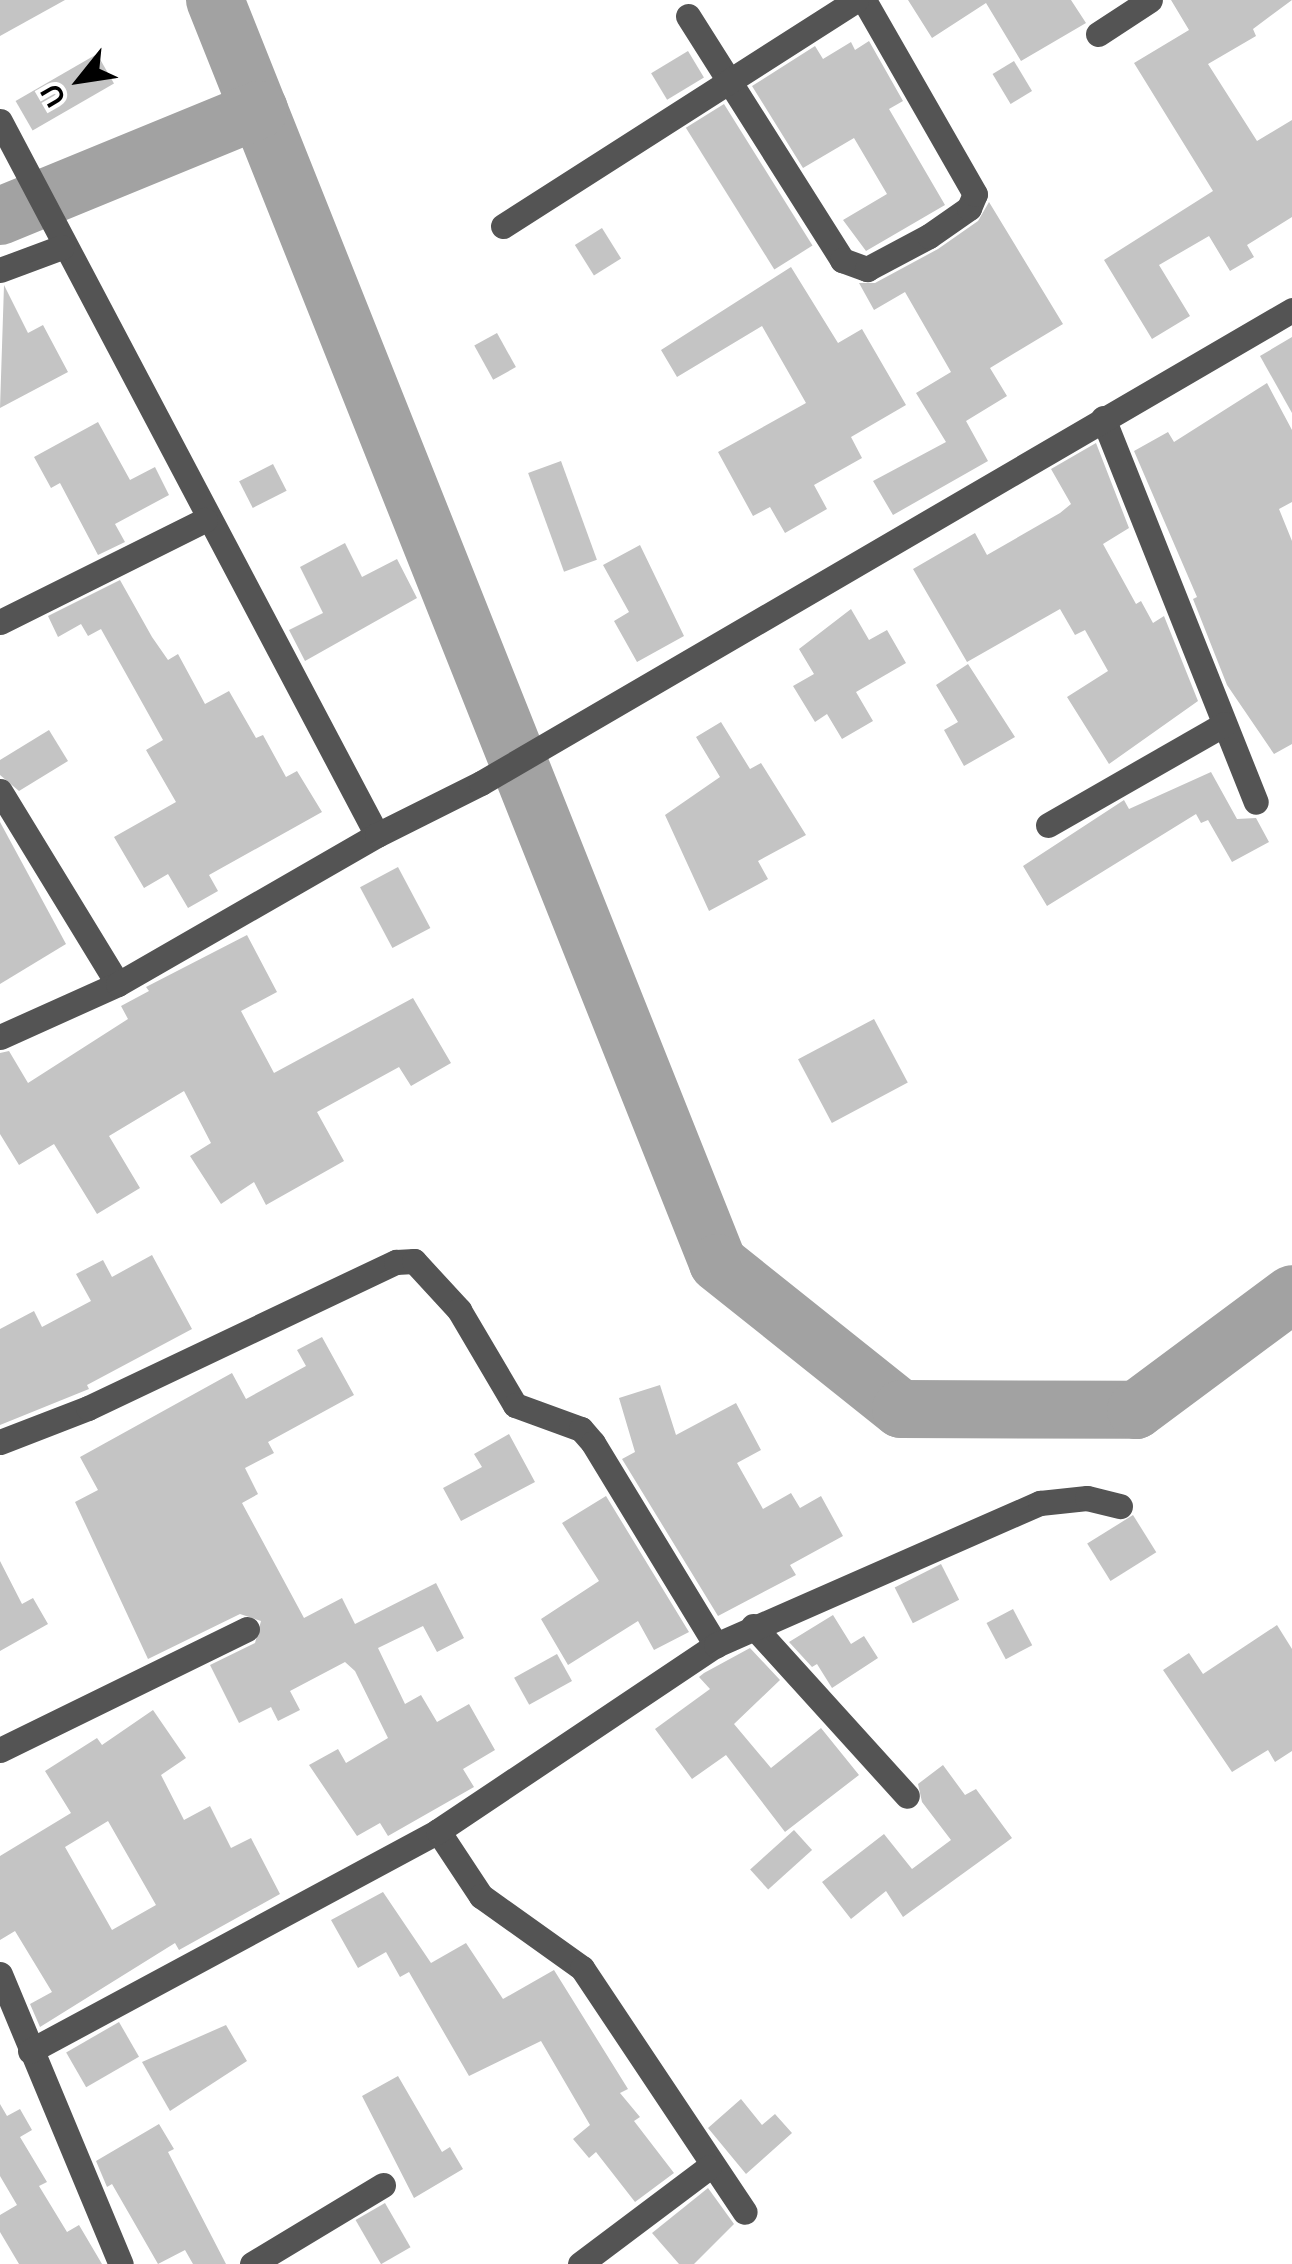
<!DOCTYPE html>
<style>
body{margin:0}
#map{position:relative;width:1292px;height:2264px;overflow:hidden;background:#fff;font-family:Raleway,sans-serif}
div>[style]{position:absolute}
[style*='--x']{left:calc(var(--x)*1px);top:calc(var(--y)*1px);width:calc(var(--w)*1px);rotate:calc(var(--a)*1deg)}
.river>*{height:58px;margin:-29px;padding:0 29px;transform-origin:29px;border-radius:29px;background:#a2a2a2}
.building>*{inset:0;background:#c4c4c4;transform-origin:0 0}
.minor>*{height:25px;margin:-12.5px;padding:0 12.5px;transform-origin:12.5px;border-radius:12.5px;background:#545454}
span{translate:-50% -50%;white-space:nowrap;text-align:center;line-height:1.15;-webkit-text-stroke:10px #fff;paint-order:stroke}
.north{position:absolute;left:30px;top:30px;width:100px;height:100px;-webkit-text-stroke:8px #fff;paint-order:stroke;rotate:240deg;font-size:28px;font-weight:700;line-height:40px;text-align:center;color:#000}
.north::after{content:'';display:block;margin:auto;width:35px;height:45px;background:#000;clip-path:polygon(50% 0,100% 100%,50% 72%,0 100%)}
</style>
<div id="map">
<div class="river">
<div style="--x:215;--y:0;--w:1359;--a:68.28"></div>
<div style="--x:718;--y:1263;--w:234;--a:38.6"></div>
<div style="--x:901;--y:1409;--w:235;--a:0.2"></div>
<div style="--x:1136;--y:1410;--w:194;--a:-36.6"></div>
<div style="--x:0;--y:216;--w:280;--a:-22.3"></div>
</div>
<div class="building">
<div style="clip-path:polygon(0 0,65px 0,0 36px)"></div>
<div style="clip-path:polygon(908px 0,1071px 0,1086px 23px,1021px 61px,986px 3px,932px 38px)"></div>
<div style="clip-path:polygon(1171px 0,1292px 0,1253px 29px,1256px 36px,1208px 64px,1257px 141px,1292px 120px,1292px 217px,1247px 245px,1254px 257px,1230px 271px,1209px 236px,1159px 265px,1190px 316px,1152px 339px,1104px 260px,1213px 191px,1134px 63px,1189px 30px)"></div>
<div style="clip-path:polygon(869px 41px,903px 101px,889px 109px,945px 205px,866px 251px,843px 220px,887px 194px,854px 138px,803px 168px,752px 86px,815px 46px,823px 59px,851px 42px,855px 50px)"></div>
<div style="left:688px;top:51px;width:31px;height:43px;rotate:59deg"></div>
<div style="left:97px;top:54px;width:34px;height:94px;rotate:60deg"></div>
<div style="left:1014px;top:61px;width:35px;height:25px;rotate:59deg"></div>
<div style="left:724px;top:104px;width:167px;height:45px;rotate:58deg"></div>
<div style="clip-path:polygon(989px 202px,1063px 324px,990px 368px,1007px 396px,966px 421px,988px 461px,893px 515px,873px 481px,946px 442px,916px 393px,951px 372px,905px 292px,874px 310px,859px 283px,875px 283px,938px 249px,978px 221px)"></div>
<div style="left:602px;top:228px;width:36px;height:32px;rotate:58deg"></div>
<div style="clip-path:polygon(791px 267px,838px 343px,862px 329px,906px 405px,851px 437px,862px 458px,814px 485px,827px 509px,785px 533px,770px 507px,753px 516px,718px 452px,806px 403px,762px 326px,677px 377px,661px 350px)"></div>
<div style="clip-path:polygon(4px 285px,28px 333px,43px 325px,68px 372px,0 408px)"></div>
<div style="left:497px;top:333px;width:39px;height:26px;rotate:61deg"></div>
<div style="clip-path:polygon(1292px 337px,1292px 413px,1260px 356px)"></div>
<div style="clip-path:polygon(1267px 383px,1292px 430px,1292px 502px,1279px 509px,1292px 541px,1292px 744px,1274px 754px,1227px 685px,1193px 599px,1197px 597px,1134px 451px,1168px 432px,1174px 442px)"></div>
<div style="clip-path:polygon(98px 422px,130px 480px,155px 467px,169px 495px,115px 524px,125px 542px,98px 555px,60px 483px,51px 488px,34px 457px)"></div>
<div style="clip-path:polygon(1096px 443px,1129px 528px,1103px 544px,1136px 604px,1141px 601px,1153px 623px,1164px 616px,1198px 701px,1109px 764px,1067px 697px,1108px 671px,1085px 630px,1075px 635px,1060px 609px,967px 662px,913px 569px,975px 533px,987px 555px,1060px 513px,1071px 504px,1051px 469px)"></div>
<div style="left:561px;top:461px;width:105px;height:35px;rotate:70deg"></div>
<div style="left:273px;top:464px;width:30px;height:38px;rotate:63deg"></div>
<div style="clip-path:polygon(345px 543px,362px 577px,397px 559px,417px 598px,305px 661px,289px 630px,323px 613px,300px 567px)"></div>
<div style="clip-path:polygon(640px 545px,684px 636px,637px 662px,614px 621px,629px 612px,603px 565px)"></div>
<div style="clip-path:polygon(120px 580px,152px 637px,168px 660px,178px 654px,205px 704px,229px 691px,256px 738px,263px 735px,286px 777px,297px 771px,322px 812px,209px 875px,218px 891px,188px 908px,168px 874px,144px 888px,114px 837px,176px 802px,146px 750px,163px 740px,101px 629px,88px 636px,81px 624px,58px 637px,48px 616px)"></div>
<div style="clip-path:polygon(851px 609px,869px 640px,887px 630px,906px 663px,856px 692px,873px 721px,842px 739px,827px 714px,815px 722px,793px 686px,814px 674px,799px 649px)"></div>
<div style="clip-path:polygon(968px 664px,1015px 737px,964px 766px,944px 730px,958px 722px,936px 685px)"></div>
<div style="clip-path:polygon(721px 722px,750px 769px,761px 763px,806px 835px,758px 861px,768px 879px,709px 911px,665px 815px,720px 777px,696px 737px)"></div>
<div style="clip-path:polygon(49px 730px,68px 761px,19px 791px,0 775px,0 760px)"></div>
<div style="clip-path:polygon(1211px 772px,1237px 819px,1256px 818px,1269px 842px,1232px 862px,1208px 820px,1201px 823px,1196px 814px,1047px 906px,1023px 866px,1124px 800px,1129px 809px)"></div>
<div style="clip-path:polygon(0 822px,66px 944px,0 984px)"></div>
<div style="left:398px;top:867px;width:69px;height:43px;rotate:62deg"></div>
<div style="clip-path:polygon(247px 935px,277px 992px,241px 1011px,274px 1073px,413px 998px,451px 1063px,411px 1086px,399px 1067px,317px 1112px,344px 1161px,266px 1205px,254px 1182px,221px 1204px,190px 1156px,211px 1143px,184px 1091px,109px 1136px,140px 1188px,97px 1214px,54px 1144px,19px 1165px,0 1134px,0 1053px,9px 1051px,28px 1083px,128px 1019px,121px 1006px,149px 991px,146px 987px)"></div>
<div style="left:874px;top:1019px;width:72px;height:86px;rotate:62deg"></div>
<div style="clip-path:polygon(152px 1255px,192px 1329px,87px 1385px,89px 1389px,0 1425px,0 1329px,34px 1311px,42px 1327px,91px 1301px,76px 1274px,103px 1260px,112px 1277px)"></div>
<div style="clip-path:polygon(322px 1337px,354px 1395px,268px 1442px,274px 1453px,245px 1468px,258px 1494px,242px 1503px,304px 1618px,342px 1598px,355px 1624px,436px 1583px,464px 1638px,437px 1652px,423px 1626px,378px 1648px,405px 1704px,421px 1695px,437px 1722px,469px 1704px,495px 1750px,463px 1769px,474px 1787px,388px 1836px,380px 1823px,357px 1836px,309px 1765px,338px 1749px,346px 1763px,388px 1738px,355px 1671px,345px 1662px,290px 1691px,300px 1710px,278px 1721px,271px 1707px,239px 1723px,210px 1665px,255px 1643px,261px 1621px,240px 1614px,148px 1659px,75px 1502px,98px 1490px,80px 1457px,232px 1373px,246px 1399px,306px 1366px,297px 1350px)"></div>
<div style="clip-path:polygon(660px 1385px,676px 1435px,736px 1403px,761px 1450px,737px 1463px,763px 1509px,791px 1493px,800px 1508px,821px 1496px,843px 1536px,790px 1565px,796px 1575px,718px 1616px,622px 1459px,635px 1452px,619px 1398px)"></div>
<div style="clip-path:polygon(509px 1434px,535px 1482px,461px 1521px,443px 1488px,482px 1467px,474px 1454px)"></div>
<div style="clip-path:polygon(606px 1496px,689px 1632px,654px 1650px,638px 1621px,568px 1665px,541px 1619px,599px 1581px,562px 1523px)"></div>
<div style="left:1133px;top:1515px;width:44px;height:54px;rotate:58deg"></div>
<div style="clip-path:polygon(0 1561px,22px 1604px,33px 1598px,48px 1624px,0 1651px)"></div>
<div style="left:941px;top:1564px;width:40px;height:52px;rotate:63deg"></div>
<div style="left:1013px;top:1609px;width:41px;height:30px;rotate:62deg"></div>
<div style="clip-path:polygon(833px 1615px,851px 1644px,864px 1636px,878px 1658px,832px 1688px,817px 1664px,812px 1667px,789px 1642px)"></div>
<div style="clip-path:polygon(1277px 1625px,1292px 1649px,1292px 1751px,1275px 1762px,1268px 1750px,1232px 1772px,1163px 1670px,1189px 1653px,1203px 1674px)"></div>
<div style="clip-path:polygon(750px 1648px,780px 1680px,734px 1724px,771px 1768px,821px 1728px,859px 1775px,785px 1832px,726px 1755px,692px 1779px,655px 1729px,710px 1689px,699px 1677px,704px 1673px)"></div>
<div style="left:557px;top:1654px;width:31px;height:49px;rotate:61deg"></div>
<div style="clip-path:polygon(evenodd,153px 1710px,186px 1758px,161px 1775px,184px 1820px,210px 1806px,231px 1848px,251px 1838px,280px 1894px,179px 1950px,175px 1943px,40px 2027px,30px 2004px,52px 1992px,15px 1931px,0 1940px,0 1856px,71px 1813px,45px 1771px,97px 1738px,102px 1745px,153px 1710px,108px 1821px,156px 1905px,112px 1930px,65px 1847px,108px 1821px)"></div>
<div style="clip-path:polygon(943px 1765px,965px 1795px,976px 1789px,1012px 1838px,903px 1917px,886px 1891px,851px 1919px,822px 1882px,884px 1834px,912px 1869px,951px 1840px,922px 1802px,918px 1784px)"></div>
<div style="left:794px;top:1830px;width:27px;height:59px;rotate:48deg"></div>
<div style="clip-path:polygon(383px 1892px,431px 1963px,466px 1943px,503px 1999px,554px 1970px,628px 2089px,620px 2093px,640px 2117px,634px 2121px,674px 2173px,635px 2202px,596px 2152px,589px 2158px,573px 2139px,590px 2125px,541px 2041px,469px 2076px,409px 1972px,400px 1977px,386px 1952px,358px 1968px,331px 1920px)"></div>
<div style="left:119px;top:2022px;width:40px;height:61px;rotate:60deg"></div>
<div style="clip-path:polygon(226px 2025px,247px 2061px,170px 2111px,142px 2062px)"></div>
<div style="clip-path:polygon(398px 2076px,442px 2152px,450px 2147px,463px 2169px,414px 2198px,362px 2096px)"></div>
<div style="clip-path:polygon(741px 2099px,762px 2125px,775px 2114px,792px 2133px,746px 2174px,708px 2128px)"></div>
<div style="clip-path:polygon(0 2104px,7px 2116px,20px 2109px,32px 2130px,20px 2137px,47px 2182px,39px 2186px,67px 2232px,79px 2225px,102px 2264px,19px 2264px,0 2232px,0 2215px,17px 2205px,0 2176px)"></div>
<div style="clip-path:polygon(159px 2124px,174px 2149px,168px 2152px,226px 2264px,193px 2264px,185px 2250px,158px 2264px,112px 2184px,107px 2187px,96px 2161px)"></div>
<div style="clip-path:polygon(708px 2188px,734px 2224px,694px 2264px,679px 2264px,652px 2233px)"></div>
<div style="left:385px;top:2203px;width:51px;height:34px;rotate:60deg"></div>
</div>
<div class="minor">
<div style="--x:688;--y:16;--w:289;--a:57.7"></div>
<div style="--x:842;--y:260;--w:27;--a:20"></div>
<div style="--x:867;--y:269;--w:70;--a:-28"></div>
<div style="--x:929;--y:236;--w:49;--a:-35"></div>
<div style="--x:969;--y:208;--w:15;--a:-67"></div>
<div style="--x:975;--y:194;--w:224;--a:-119.8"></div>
<div style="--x:1098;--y:34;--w:62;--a:-33.2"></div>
<div style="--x:0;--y:121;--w:807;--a:62.17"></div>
<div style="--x:503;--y:226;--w:419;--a:-32.6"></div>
<div style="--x:0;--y:270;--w:66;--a:-20.4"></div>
<div style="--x:1103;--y:418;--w:413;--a:68.3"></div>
<div style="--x:0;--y:622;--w:229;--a:-26.5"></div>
<div style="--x:0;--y:791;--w:226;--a:58.6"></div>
<div style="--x:1048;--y:825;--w:203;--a:-29.8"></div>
<div style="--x:0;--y:1037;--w:129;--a:-24.2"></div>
<div style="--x:118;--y:984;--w:299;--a:-29.9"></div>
<div style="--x:377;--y:835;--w:116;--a:-26.6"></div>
<div style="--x:481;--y:783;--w:939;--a:-30.25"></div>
<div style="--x:0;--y:1442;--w:94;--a:-21.1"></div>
<div style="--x:88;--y:1408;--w:341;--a:-25.4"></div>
<div style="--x:396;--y:1262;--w:18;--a:-3"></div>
<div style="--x:414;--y:1261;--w:67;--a:47.4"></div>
<div style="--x:459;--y:1310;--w:110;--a:59.5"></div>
<div style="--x:515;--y:1405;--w:70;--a:20"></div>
<div style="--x:581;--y:1429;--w:18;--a:49"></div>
<div style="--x:593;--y:1443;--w:237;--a:58.7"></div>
<div style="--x:753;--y:1626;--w:229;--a:47.8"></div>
<div style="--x:0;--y:1750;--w:275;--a:-26.1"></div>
<div style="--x:438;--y:1831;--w:78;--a:56.5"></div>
<div style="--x:481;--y:1896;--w:124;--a:35.5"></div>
<div style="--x:582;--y:1968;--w:293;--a:56.3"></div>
<div style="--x:0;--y:1974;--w:314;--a:67.4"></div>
<div style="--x:30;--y:2051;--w:464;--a:-28.3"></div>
<div style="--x:438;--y:1831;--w:334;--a:-33.8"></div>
<div style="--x:716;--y:1645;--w:354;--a:-23.7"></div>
<div style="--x:1040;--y:1503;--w:47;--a:-6.1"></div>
<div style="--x:1087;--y:1498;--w:34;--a:14"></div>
<div style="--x:252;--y:2264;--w:153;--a:-31.1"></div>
<div style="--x:580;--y:2264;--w:161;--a:-36.9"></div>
</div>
<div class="north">U</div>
</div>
